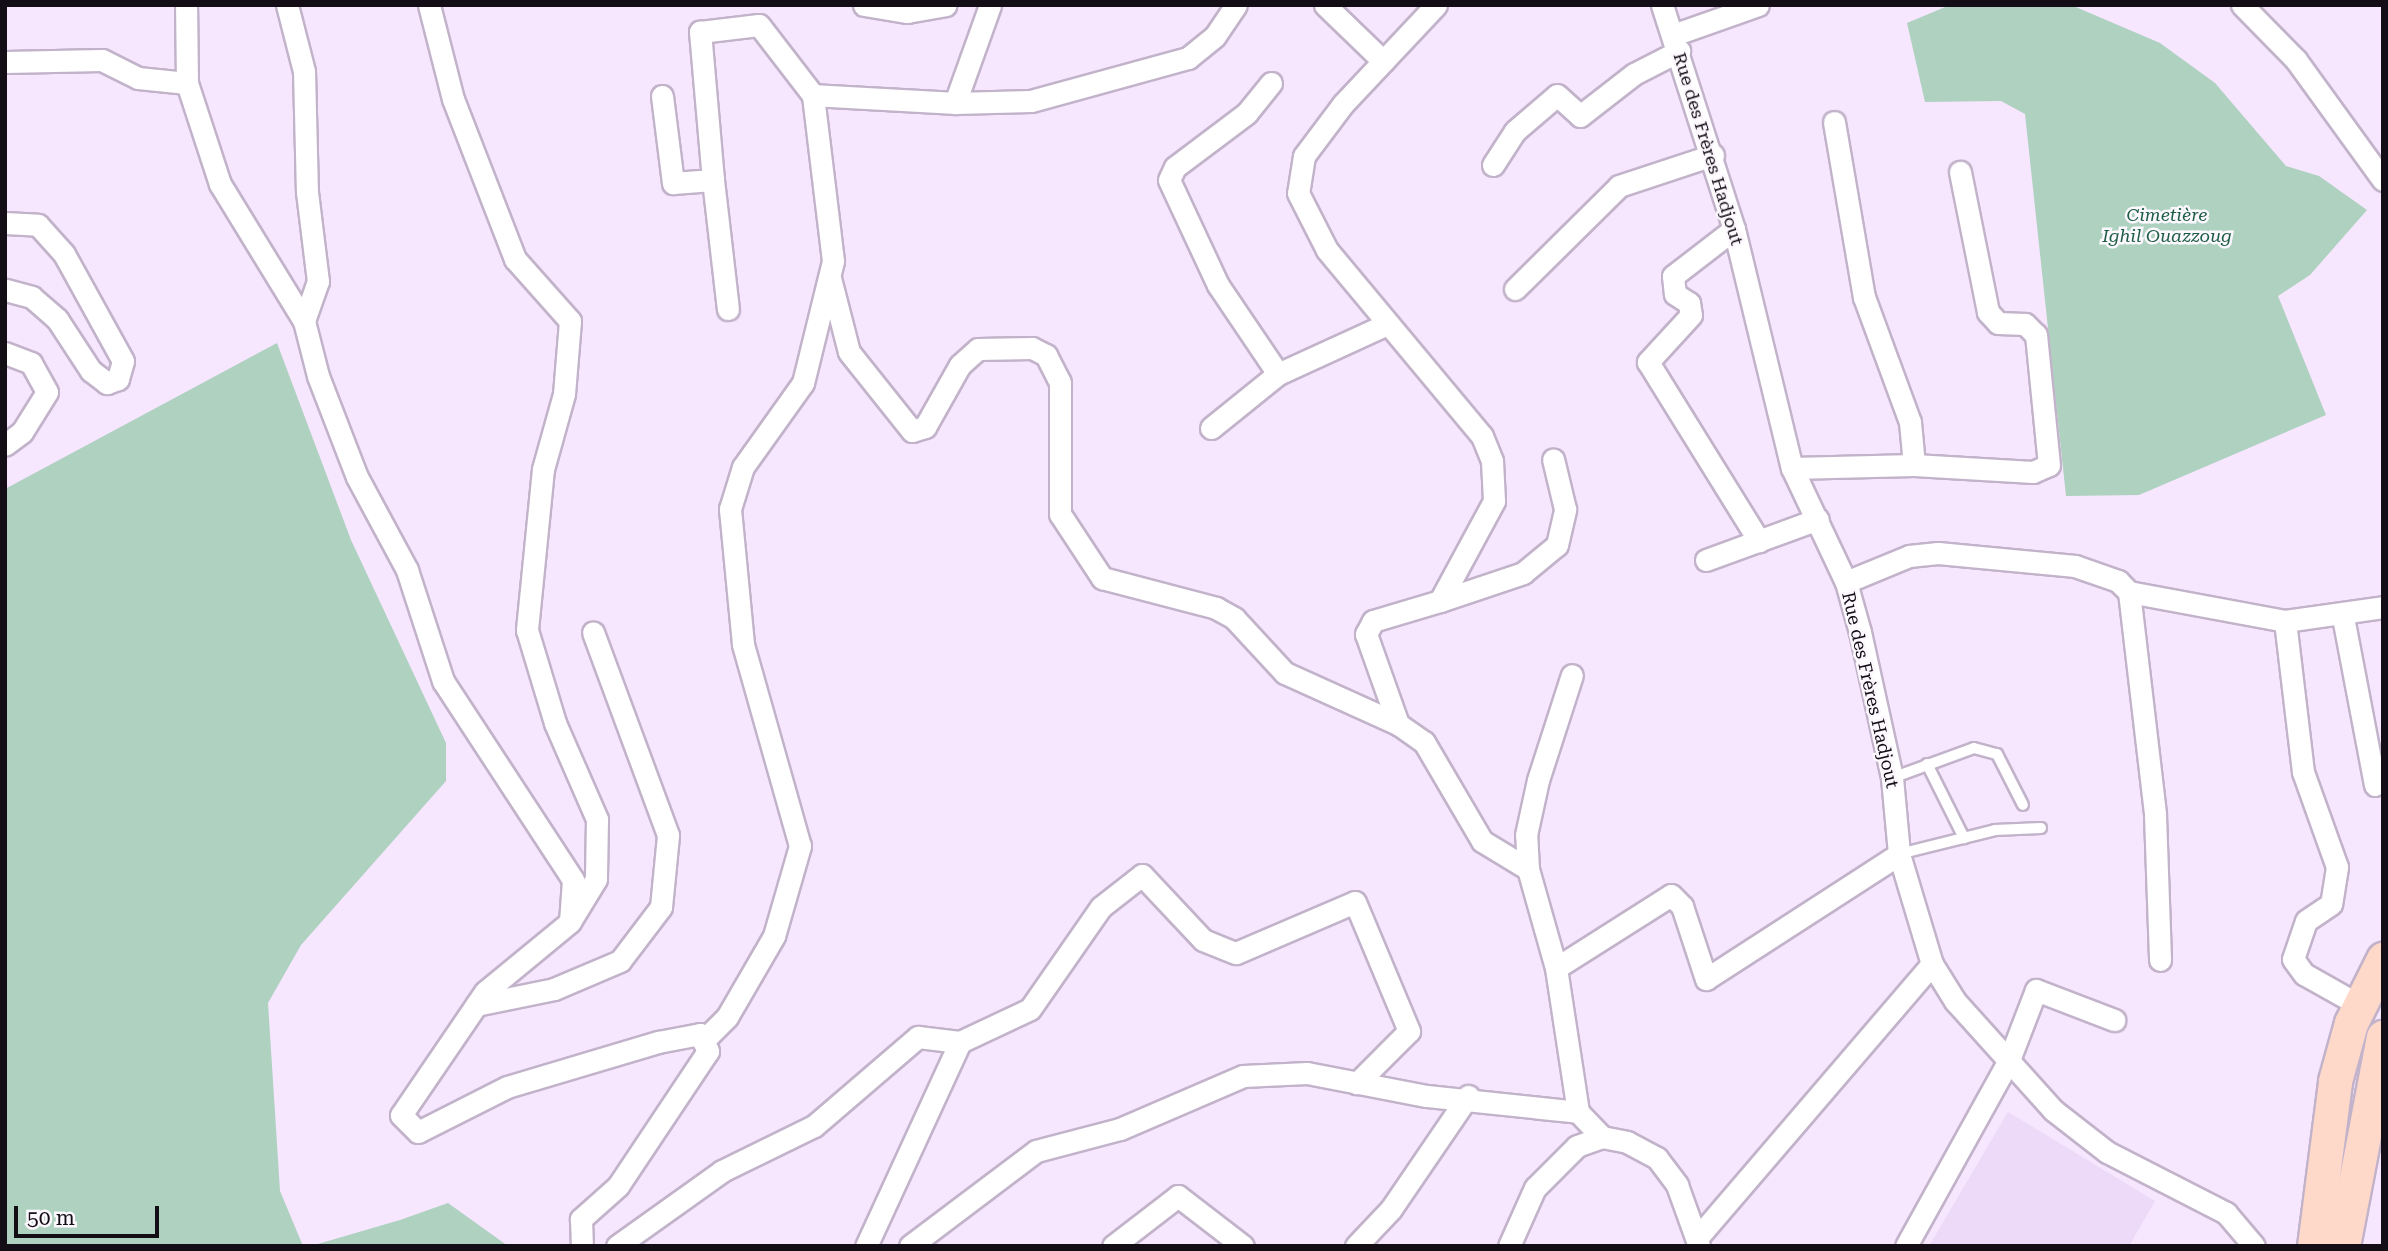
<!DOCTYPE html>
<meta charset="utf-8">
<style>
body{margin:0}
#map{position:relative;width:2388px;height:1251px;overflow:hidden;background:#f6e6fe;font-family:"Roboto Serif",serif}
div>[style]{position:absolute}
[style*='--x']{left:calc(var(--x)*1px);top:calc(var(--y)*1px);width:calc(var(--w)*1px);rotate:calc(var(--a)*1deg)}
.built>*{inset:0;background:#edd9f8}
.green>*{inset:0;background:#aed1c0}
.roads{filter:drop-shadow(2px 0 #c2b3ca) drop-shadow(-2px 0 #c2b3ca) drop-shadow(0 2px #c2b3ca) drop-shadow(0 -2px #c2b3ca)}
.lane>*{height:10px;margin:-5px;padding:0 5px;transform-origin:5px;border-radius:5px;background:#fff}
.street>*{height:21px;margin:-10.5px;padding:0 10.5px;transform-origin:10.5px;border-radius:10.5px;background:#fff}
.primary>*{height:33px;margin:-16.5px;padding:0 16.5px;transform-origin:16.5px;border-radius:16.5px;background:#fed9ca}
span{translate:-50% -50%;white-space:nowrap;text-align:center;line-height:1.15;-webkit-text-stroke:5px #fcf8fd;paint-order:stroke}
.street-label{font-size:18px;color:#130e16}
.park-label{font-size:18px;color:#1d5d44;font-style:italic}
.frame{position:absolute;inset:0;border:7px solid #130e16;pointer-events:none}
.scale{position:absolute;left:14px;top:1206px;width:145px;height:32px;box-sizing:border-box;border:4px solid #130e16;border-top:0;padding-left:9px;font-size:21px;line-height:24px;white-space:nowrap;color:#130e16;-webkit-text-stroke:5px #fcf8fd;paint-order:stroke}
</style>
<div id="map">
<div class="built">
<div style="clip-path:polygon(2008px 1112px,2155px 1201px,2129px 1246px,1929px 1246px)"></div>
</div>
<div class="green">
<div style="clip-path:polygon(1950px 5px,2071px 5px,2160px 43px,2215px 83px,2286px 166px,2319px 176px,2367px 210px,2310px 275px,2278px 296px,2326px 415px,2139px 495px,2066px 496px,2025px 114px,2001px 101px,1925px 102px,1907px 23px)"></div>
<div style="clip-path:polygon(277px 343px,351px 540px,446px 743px,446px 781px,301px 945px,268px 1003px,280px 1191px,303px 1246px,5px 1246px,5px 489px)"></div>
<div style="clip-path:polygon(448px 1203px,508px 1246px,311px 1246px,400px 1220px)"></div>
</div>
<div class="roads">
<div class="lane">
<div style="--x:1927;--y:764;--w:83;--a:63.4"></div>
<div style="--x:1892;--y:778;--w:87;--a:-20.1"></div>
<div style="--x:1974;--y:748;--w:24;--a:15"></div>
<div style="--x:1997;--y:754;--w:57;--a:63"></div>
<div style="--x:1899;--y:854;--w:99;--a:-14"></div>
<div style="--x:1995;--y:830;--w:46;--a:-2.5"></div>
</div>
<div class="street">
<div style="--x:287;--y:5;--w:68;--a:75.6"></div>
<div style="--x:304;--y:71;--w:121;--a:88.6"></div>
<div style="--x:307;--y:192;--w:90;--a:83"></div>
<div style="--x:318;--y:281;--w:42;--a:109.3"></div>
<div style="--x:304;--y:321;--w:57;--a:75.7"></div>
<div style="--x:318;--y:376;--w:108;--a:68.9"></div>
<div style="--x:357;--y:477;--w:106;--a:61.7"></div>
<div style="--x:407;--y:570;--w:117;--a:72"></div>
<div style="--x:443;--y:681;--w:238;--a:56.8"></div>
<div style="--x:573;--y:880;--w:42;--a:94.1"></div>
<div style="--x:570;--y:922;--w:110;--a:140.5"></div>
<div style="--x:485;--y:992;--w:149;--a:124.3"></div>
<div style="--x:401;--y:1115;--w:24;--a:45"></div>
<div style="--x:418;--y:1132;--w:100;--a:-26.8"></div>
<div style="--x:507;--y:1087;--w:158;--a:-16.6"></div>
<div style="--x:658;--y:1042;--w:43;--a:-10.8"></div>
<div style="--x:700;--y:1034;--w:19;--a:65"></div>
<div style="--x:708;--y:1051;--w:162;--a:123.7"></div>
<div style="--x:618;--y:1186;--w:50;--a:138.3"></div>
<div style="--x:581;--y:1219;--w:27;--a:88"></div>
<div style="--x:429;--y:5;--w:97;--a:75.7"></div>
<div style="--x:453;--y:99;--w:172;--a:68.8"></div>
<div style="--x:515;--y:259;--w:83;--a:48.4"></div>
<div style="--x:570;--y:321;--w:73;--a:94.7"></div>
<div style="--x:564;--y:394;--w:78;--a:105.6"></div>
<div style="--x:543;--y:469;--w:162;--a:95.7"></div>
<div style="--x:527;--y:630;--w:97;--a:73.2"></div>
<div style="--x:555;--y:723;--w:105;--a:66.4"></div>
<div style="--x:597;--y:819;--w:60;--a:91"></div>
<div style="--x:596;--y:879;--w:48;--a:121.4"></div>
<div style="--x:864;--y:5;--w:44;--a:9.2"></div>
<div style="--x:907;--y:12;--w:39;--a:-10"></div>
<div style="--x:1325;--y:5;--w:81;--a:44"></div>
<div style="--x:1436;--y:5;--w:136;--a:133.2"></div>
<div style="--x:1343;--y:104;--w:65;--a:126.9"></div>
<div style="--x:1304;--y:156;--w:37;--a:99"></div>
<div style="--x:1298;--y:193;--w:64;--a:63"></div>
<div style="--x:1327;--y:250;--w:242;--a:50.2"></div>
<div style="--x:1482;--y:436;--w:27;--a:68"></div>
<div style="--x:1492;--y:461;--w:40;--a:87.1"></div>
<div style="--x:1494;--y:501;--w:114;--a:118.4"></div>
<div style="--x:1440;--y:601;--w:70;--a:163.4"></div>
<div style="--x:1373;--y:621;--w:15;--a:118"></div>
<div style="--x:1366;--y:634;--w:96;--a:70.4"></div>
<div style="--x:1398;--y:724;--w:32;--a:35"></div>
<div style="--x:1424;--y:742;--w:115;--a:59.6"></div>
<div style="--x:1482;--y:841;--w:54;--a:31.3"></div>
<div style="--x:1528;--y:869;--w:103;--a:74.2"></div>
<div style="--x:1556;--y:968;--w:146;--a:81.3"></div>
<div style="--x:1662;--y:5;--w:235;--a:72.2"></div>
<div style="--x:1734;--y:229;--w:246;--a:76.4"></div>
<div style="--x:1792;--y:468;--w:126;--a:64.7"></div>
<div style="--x:1846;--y:582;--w:52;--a:74.4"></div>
<div style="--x:1860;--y:632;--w:149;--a:77.6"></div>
<div style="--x:1892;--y:778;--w:76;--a:84.7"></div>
<div style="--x:1899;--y:854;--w:115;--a:73.3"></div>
<div style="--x:1932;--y:964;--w:44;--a:58.1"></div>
<div style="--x:1955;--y:1001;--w:147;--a:48"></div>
<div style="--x:2053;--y:1110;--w:68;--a:37.9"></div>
<div style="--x:2107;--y:1152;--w:134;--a:27.1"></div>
<div style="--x:2226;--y:1213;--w:43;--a:49.7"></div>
<div style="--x:2242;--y:5;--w:77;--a:45.5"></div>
<div style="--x:2296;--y:60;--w:148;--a:54.1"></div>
<div style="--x:1673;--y:35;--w:90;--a:-19.4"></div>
<div style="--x:5;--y:62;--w:97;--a:-1.2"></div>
<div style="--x:102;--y:60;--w:40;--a:26.6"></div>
<div style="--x:138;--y:78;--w:49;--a:5.8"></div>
<div style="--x:187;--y:83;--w:78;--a:-90.7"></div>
<div style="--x:187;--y:83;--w:106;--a:71.9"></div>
<div style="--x:220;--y:184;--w:161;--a:58.5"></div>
<div style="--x:1271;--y:83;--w:38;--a:129"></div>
<div style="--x:1247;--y:113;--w:90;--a:143.1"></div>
<div style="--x:1175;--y:167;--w:14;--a:115"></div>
<div style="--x:1169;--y:180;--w:116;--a:65"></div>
<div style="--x:1218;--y:285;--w:107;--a:56"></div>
<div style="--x:662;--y:96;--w:88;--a:82.8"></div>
<div style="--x:673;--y:183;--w:40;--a:-4.3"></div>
<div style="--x:713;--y:180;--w:149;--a:-95"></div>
<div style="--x:700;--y:32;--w:59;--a:-6.8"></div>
<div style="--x:759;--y:25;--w:88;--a:52.4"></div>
<div style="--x:955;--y:103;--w:76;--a:-1.5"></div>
<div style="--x:1031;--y:101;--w:163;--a:-15.3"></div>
<div style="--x:1188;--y:58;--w:35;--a:-39"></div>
<div style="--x:1215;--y:36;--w:37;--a:-56"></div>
<div style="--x:1834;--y:122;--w:178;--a:80.3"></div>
<div style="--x:1864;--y:297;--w:133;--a:69.8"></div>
<div style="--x:1910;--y:422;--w:43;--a:84.7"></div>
<div style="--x:1493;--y:165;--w:40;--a:-57.1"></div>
<div style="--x:1515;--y:131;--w:55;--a:-40.6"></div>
<div style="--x:1557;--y:95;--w:31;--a:42"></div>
<div style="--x:1580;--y:116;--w:68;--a:-37.9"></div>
<div style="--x:1634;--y:74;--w:51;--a:-27.1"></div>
<div style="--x:713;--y:180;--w:130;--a:83.4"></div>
<div style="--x:5;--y:223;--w:33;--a:3"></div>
<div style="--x:38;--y:225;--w:39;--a:48"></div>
<div style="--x:64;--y:254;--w:122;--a:61.1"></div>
<div style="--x:123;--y:361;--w:19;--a:106"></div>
<div style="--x:118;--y:379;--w:12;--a:160"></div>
<div style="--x:107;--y:383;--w:20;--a:-143"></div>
<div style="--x:91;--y:371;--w:62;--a:-123.2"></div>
<div style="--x:57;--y:319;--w:33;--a:-139"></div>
<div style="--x:32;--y:297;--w:28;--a:-165"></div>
<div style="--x:1734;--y:229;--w:77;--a:142.4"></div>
<div style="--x:1673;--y:276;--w:18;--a:84"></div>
<div style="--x:1675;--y:294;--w:17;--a:33"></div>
<div style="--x:1689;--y:303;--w:12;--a:81"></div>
<div style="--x:1691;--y:315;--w:64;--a:132.5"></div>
<div style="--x:1648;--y:362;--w:211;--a:58.2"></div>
<div style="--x:830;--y:278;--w:76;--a:75.6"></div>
<div style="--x:849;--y:352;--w:101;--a:51.4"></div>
<div style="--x:912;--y:431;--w:14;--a:-17"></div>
<div style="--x:925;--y:427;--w:71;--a:-60.6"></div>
<div style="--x:960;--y:365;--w:24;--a:-42"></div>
<div style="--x:978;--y:349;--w:54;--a:-1.1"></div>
<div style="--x:1032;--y:348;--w:16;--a:27"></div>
<div style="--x:1046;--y:355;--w:30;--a:63"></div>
<div style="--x:1060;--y:382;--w:132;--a:90"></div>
<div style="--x:1060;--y:514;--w:77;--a:56.7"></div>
<div style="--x:1102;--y:578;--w:118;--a:14.7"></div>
<div style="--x:1216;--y:608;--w:21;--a:29"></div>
<div style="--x:1234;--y:618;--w:75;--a:47.2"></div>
<div style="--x:1285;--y:673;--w:124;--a:24.3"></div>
<div style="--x:1515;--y:289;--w:146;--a:-44.7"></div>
<div style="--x:1619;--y:186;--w:99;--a:-18.3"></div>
<div style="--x:5;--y:353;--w:28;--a:21"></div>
<div style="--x:31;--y:363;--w:33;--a:61"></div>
<div style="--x:47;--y:392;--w:47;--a:122"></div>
<div style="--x:22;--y:432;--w:21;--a:143"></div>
<div style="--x:1211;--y:428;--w:86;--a:-38.9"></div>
<div style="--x:1278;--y:374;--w:118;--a:-24.6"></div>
<div style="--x:1792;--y:468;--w:122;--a:-1.4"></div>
<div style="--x:1914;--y:465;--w:119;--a:3.4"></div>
<div style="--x:2033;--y:472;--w:17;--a:-24"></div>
<div style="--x:2049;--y:465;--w:131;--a:-95.7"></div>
<div style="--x:2036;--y:335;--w:16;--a:-135"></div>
<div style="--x:2025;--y:324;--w:27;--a:-178"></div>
<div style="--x:1998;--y:323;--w:15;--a:-132"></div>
<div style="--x:1988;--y:312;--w:143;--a:-101.3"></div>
<div style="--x:1706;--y:560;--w:119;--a:-20.1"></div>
<div style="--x:1846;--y:582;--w:68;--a:-22.4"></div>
<div style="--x:1909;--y:556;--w:29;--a:-6"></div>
<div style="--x:1938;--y:553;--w:138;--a:5.4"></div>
<div style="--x:2075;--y:566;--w:46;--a:19.2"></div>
<div style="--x:2118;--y:581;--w:16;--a:45"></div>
<div style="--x:2129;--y:592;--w:159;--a:10.5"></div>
<div style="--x:2285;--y:621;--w:99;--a:-8.1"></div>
<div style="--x:2129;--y:592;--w:225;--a:83.3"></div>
<div style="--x:2155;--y:815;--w:145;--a:88"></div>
<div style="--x:1440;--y:601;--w:88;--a:-18.6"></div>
<div style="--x:1523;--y:573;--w:44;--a:-39.5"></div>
<div style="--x:1557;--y:545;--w:37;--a:-77"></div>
<div style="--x:1565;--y:509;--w:51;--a:-103.5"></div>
<div style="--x:2343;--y:617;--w:171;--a:79.2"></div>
<div style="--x:2285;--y:621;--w:152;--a:83.2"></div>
<div style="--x:2303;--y:772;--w:101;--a:70.3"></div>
<div style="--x:2337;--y:867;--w:37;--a:99"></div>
<div style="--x:2331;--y:904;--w:30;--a:146"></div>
<div style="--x:2306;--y:921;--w:40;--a:108.9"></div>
<div style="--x:2293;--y:959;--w:19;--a:54"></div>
<div style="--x:2304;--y:974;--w:63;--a:29.4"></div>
<div style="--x:1528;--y:869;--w:34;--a:-93"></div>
<div style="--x:1526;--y:835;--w:56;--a:-77.7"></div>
<div style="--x:1538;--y:780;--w:110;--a:-72.1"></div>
<div style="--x:1556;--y:968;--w:136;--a:-32.4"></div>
<div style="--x:1671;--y:895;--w:16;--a:45"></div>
<div style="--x:1682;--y:906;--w:77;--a:71.8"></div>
<div style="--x:1706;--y:979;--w:230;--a:-32.9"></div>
<div style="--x:476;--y:1005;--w:80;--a:-11.6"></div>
<div style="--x:554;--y:989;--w:72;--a:-23"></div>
<div style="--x:620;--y:961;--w:68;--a:-52.8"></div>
<div style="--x:661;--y:907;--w:72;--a:-84.4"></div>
<div style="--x:668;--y:835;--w:216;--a:-110.3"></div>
<div style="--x:703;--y:1041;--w:34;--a:-45"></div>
<div style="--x:727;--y:1017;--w:94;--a:-59.9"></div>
<div style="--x:774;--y:936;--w:94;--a:-73.9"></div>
<div style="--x:800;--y:846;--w:210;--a:-105.8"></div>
<div style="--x:743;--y:644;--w:136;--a:-95.5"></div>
<div style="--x:730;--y:509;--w:44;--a:-72.8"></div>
<div style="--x:743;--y:467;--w:103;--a:-54.5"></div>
<div style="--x:803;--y:383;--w:126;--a:-76.2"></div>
<div style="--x:833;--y:261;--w:167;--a:-96.9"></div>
<div style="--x:813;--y:95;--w:142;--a:3.2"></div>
<div style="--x:955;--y:103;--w:104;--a:-70.3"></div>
<div style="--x:960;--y:1042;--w:77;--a:-25.2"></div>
<div style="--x:1030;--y:1009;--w:124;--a:-55.2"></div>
<div style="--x:1101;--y:907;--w:52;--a:-38"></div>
<div style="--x:1142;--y:875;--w:89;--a:46.8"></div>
<div style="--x:1203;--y:940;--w:35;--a:22"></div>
<div style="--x:1236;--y:953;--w:129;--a:-23.2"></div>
<div style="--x:1355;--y:902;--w:140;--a:67.3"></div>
<div style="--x:1409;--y:1031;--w:74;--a:135"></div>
<div style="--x:1698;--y:1237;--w:360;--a:-49.4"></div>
<div style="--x:617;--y:1246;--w:129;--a:-35.5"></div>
<div style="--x:722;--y:1171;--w:102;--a:-26.1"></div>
<div style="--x:814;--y:1126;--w:137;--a:-40.6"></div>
<div style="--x:918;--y:1037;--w:42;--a:6.8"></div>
<div style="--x:960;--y:1042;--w:225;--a:114.7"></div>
<div style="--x:910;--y:1246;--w:158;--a:-37"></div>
<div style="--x:1036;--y:1151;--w:87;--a:-14.7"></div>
<div style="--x:1120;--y:1129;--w:134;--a:-23.3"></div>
<div style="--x:1243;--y:1076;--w:64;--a:-2.7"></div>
<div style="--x:1307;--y:1073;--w:122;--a:10.9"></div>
<div style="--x:1427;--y:1096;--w:152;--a:6"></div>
<div style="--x:1578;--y:1112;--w:35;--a:46"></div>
<div style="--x:1113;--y:1246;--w:82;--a:-37.6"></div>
<div style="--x:1178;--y:1196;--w:82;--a:37.6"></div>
<div style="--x:1356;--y:1246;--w:51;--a:-46.6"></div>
<div style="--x:1391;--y:1209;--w:137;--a:-55.7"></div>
<div style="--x:1509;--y:1246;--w:64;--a:-65.9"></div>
<div style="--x:1535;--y:1188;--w:59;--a:-45"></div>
<div style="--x:1577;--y:1146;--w:27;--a:-20"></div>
<div style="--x:1602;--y:1137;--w:25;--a:11"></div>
<div style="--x:1627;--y:1142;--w:34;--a:28"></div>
<div style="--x:1657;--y:1158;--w:34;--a:53"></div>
<div style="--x:1677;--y:1185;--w:65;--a:70.2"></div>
<div style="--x:1906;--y:1246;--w:213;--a:-61"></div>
<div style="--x:2009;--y:1060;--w:75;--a:-68.9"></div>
<div style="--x:2036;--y:990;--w:84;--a:21"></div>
</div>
<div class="primary">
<div style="--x:2314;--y:1246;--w:166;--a:-82.7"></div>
<div style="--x:2335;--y:1081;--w:60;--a:-74.6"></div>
<div style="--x:2351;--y:1023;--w:72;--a:-63.4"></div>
<div style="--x:2343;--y:1246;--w:213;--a:-79.2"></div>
</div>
</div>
<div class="street-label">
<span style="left:1708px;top:149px;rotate:73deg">Rue des Frères Hadjout</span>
<span style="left:1870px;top:690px;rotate:77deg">Rue des Frères Hadjout</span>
</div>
<div class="park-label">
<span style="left:2167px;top:226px">Cimetière<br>Ighil Ouazzoug</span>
</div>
<div class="frame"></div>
<div class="scale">50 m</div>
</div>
